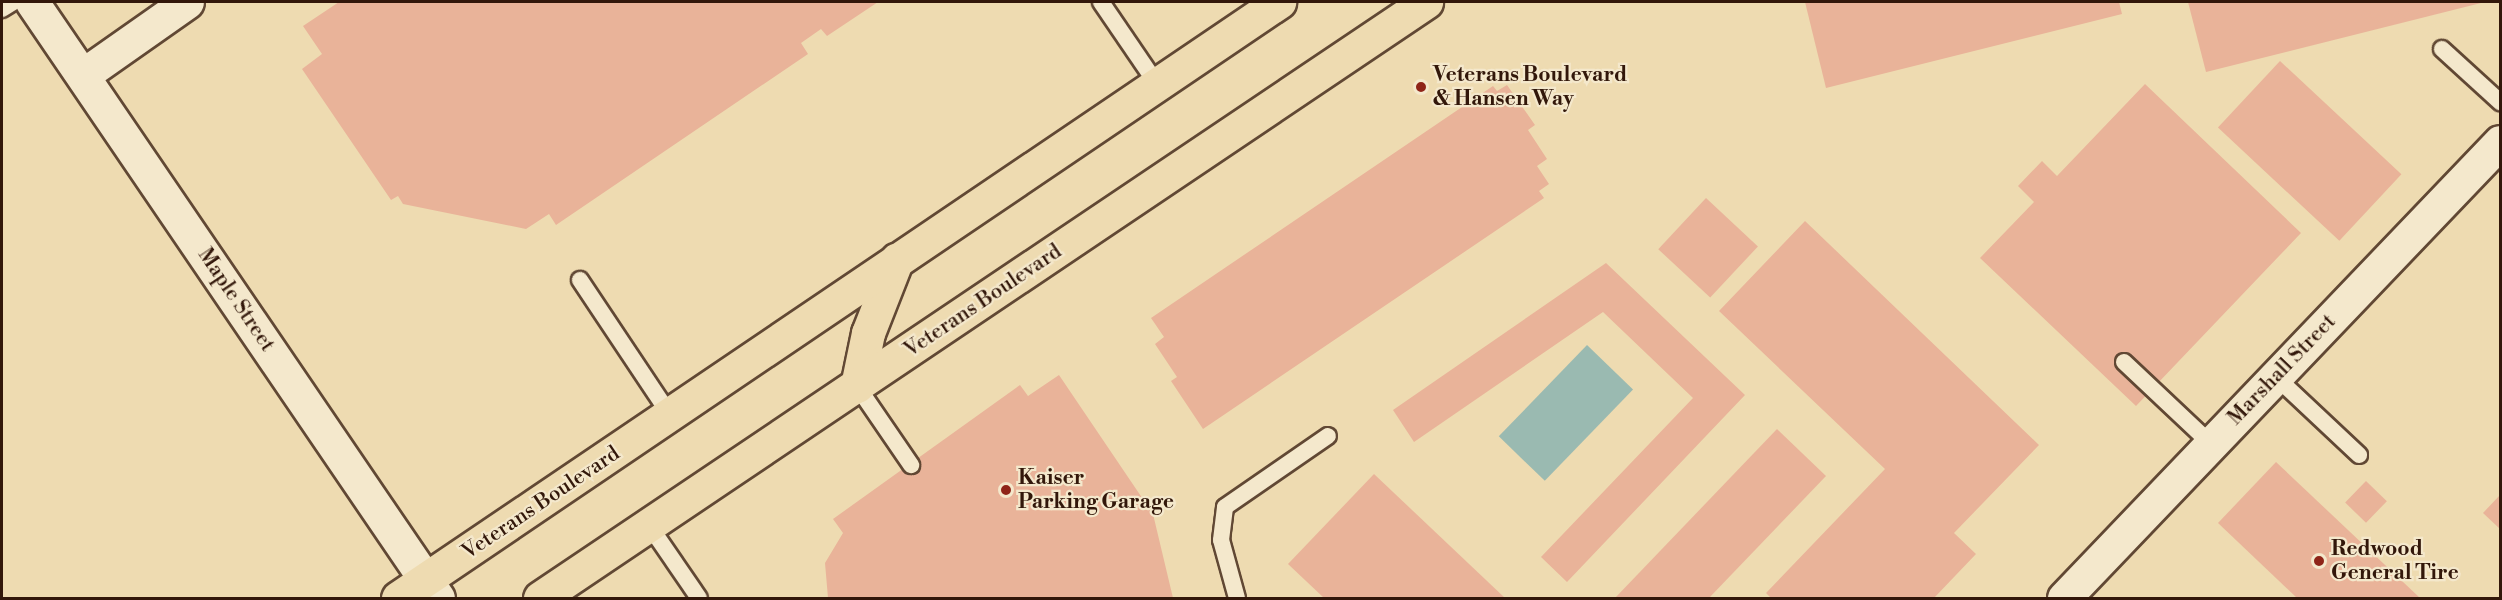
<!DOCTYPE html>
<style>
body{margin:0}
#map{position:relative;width:2502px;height:600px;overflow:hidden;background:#eedbb1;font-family:"Libre Bodoni",serif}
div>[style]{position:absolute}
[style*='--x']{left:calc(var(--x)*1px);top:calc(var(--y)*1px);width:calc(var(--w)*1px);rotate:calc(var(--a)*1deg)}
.water>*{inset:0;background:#9abab1;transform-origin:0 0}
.building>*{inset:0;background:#e9b399;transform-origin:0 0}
.roads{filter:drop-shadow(2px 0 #614834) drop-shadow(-2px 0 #614834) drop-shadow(0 2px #614834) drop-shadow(0 -2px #614834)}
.service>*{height:16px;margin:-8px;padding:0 8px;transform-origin:8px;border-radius:8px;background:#f4e8cc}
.minor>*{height:33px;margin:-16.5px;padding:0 16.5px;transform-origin:16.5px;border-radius:16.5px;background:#f4e8cc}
.primary>*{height:33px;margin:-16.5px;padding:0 16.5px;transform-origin:16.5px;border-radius:16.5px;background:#eedbb1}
.dots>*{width:16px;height:16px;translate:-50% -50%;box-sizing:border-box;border:3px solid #f4e8cc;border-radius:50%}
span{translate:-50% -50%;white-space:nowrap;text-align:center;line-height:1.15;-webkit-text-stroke:4.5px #f4e8cc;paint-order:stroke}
.poi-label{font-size:21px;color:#32170a;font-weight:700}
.left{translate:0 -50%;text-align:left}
.street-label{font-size:21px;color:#32170a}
.frame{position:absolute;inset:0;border:3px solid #32170a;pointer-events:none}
</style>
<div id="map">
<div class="water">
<div style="left:1587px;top:345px;width:64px;height:127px;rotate:44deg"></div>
</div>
<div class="building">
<div style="clip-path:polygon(339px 2px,878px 2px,827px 36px,821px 29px,801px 43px,808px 54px,556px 225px,549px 214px,526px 229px,403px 204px,398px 196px,391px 200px,302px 69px,322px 54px,303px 26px)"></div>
<div style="clip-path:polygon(1805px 2px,2119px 2px,2122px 14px,1826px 88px)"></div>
<div style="clip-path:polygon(2188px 2px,2485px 2px,2206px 72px)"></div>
<div style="left:2280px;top:61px;width:166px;height:91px;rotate:43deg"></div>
<div style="clip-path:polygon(2145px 84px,2301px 233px,2136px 406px,1980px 258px,2034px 202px,2018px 186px,2042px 161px,2057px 176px)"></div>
<div style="clip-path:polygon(1507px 85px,1535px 125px,1528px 130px,1547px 159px,1537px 166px,1549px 184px,1539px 191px,1544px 198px,1203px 429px,1171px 381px,1177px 377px,1155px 344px,1164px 337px,1151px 318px,1493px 86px,1497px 91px)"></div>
<div style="left:1706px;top:198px;width:71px;height:70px;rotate:43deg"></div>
<div style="clip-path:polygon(1805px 221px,2039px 445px,1954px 533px,1976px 554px,1934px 598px,1771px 598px,1766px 593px,1885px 469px,1719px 311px)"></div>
<div style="clip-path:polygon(1606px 263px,1745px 395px,1567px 582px,1541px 557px,1693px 398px,1603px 312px,1414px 442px,1393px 410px)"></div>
<div style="clip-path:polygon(1059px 375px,1153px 514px,1173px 598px,828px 598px,825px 563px,843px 533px,833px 519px,1020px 385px,1028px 396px)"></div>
<div style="clip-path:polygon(1777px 429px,1826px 476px,1709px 598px,1615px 598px)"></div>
<div style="clip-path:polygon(2276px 462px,2420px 598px,2297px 598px,2218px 523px)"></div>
<div style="clip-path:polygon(1374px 474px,1505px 598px,1324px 598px,1288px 564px)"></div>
<div style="left:2366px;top:481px;width:29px;height:30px;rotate:44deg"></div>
<div style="clip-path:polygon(2500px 495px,2500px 529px,2483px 513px)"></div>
</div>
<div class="roads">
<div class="service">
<div style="--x:1101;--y:2;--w:99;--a:55.7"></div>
<div style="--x:2;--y:9;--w:13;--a:-32"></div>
<div style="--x:2442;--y:49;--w:79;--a:42.4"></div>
<div style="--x:580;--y:280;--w:162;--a:56.3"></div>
<div style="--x:2124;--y:362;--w:120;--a:43.3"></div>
<div style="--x:2276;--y:377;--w:114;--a:43.2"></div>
<div style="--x:857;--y:386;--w:96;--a:55.6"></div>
<div style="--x:649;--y:525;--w:88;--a:55.6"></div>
<div style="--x:1237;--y:598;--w:60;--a:-105.4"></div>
<div style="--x:1221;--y:540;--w:33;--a:-83"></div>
<div style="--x:1225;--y:507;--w:125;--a:-34.6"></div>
</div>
<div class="minor">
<div style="--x:32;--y:2;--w:721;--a:55.74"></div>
<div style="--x:83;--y:75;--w:127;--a:-35.1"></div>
<div style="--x:2064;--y:598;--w:631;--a:-46.28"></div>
</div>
<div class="primary">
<div style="--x:857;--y:386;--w:54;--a:-78.3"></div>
<div style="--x:868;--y:333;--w:79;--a:-68.6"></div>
<div style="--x:398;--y:598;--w:1064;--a:-34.08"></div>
<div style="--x:540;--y:598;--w:1068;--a:-33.93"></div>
</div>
</div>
<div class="dots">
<div style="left:1421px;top:87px;background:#8f2418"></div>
<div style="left:1006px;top:490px;background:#8f2418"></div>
<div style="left:2319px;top:561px;background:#8f2418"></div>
</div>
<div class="poi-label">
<span class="left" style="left:1433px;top:87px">Veterans Boulevard<br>&amp; Hansen Way</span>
<span class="left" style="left:1018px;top:490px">Kaiser<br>Parking Garage</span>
<span class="left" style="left:2331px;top:561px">Redwood<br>General Tire</span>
</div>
<div class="street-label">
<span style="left:236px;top:300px;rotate:56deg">Maple Street</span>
<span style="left:983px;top:301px;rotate:-34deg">Veterans Boulevard</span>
<span style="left:2282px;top:370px;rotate:-46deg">Marshall Street</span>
<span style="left:541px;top:503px;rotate:-34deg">Veterans Boulevard</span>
</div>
<div class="frame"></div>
</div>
